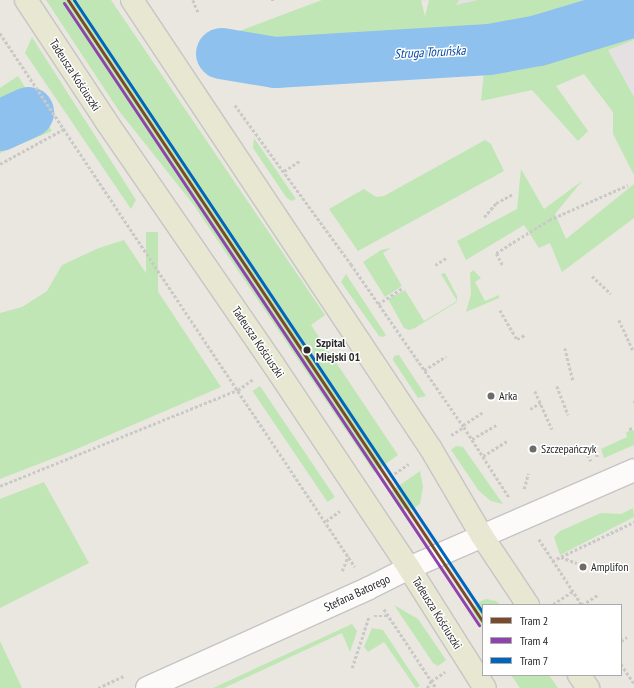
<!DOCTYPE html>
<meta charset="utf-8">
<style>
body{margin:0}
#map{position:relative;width:634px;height:688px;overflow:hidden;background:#e9e7df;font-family:"PT Sans Narrow",sans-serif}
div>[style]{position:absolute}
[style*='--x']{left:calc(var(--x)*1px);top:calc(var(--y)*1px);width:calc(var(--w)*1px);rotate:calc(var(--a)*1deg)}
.industrial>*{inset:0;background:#e5e1e2}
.green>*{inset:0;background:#c0e6b6;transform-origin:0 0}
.river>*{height:51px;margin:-25.5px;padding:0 25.5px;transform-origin:25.5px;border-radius:25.5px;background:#8fc1ee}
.path>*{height:2.5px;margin-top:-1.25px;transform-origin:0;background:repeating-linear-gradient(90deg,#cac9c8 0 3px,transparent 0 5px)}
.roads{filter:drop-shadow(1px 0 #c6c5c5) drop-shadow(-1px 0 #c6c5c5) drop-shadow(0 1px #c6c5c5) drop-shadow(0 -1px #c6c5c5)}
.minor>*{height:22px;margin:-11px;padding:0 11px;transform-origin:11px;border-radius:11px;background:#fcfbfa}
.major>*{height:22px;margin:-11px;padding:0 11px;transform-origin:11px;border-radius:11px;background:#e7e7d2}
.tram-1>*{height:3px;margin:-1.5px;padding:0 1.5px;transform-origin:1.5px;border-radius:1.5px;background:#7a4b2a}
.tram-2>*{height:3px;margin:-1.5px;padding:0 1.5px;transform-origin:1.5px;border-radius:1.5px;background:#8e44ad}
.tram-3>*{height:3px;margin:-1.5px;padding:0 1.5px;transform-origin:1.5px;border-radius:1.5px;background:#0065bd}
.dots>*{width:11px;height:11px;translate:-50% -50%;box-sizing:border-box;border:2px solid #fff;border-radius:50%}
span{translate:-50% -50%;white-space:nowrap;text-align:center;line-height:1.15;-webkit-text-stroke:3px #fff;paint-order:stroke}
.street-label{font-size:12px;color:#2a2a2a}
.stop-label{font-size:12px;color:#2a2a2a;font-weight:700}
.left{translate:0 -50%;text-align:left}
.poi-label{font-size:12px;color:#2a2a2a}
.water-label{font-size:13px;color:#074ba1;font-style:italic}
.legend{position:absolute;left:482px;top:604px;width:140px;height:72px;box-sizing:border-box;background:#fff;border:1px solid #aaa;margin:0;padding:5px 7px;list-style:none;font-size:12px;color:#2a2a2a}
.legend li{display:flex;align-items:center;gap:8px;height:20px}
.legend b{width:20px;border:1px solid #aaa}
</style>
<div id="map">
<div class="industrial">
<div style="clip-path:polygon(353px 0,634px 0,634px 97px,608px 50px,436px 0,379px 4px)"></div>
</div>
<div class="green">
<div style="clip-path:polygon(46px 0,111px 0,325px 315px,311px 325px,398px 455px,374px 472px,193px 204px,119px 111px)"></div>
<div style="clip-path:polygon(322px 0,421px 0,425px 16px,429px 0,459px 0,456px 5px,478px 0,598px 0,612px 29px,634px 21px,634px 40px,608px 50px,634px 97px,634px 175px,613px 134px,613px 112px,584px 74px,556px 86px,588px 131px,578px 141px,532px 90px,481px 101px,485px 62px,264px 79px,215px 40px)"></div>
<div style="clip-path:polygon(32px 37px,136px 200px,131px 209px,25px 53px)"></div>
<div style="clip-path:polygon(18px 76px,52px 131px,0 153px,0 88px)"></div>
<div style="clip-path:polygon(254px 138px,296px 199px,291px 201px,286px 197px,253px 148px)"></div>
<div style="clip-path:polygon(485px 140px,491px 144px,504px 171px,358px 251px,329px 209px,364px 189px,376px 197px,384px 196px)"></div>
<div style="clip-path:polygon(521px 169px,544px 209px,582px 181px,555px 214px,566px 239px,634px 184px,634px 218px,562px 272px,550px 243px,539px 248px,524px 225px,466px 260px,457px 241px,517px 209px)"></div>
<div style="left:146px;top:232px;width:12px;height:171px"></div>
<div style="clip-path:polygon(124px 240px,221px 387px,72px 451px,0 479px,0 313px,22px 307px,47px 291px,62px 265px,99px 248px)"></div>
<div style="clip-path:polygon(391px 248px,383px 253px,402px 286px,385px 297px,363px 262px,381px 250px)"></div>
<div style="clip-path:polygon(473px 270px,481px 278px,475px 282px,485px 301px,499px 295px,499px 298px,466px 312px,471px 294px,470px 273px)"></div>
<div style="clip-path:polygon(445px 273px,457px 296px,457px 302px,415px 328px,409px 330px,404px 328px,388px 299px,405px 290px,424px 321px,457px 301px,441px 274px)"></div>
<div style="clip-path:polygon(346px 274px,386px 335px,383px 337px,379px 336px,341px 282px)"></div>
<div style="clip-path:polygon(399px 355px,426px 396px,418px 398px,393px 360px,394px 356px)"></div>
<div style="left:260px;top:386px;width:134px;height:9px;rotate:56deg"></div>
<div style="clip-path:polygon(634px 430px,634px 445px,604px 458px,601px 449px,627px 437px,626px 432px)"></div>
<div style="clip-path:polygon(456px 446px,463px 447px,503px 504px,491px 501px,479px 491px,451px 450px)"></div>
<div style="clip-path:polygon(420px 471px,423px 487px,420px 504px,413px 509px,403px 509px,390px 492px)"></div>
<div style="clip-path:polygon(44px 482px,89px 563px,0 608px,0 499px)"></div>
<div style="clip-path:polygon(633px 508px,634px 517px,560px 555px,554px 537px,560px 531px,601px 513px,621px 514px)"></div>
<div style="clip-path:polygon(486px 599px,496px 601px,501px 605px,483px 605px,483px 628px,472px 610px,479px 602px)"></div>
<div style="clip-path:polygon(394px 605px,418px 619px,446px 660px,438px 666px,433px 663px)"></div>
<div style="clip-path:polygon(352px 624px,357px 631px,350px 652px,342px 633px,224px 688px,213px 688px)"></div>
<div style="clip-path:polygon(372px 628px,383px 630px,420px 686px,416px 688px,384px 642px,368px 652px,364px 647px)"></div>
<div style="clip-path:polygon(0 641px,22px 688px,0 688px)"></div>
<div style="clip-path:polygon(511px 675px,549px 675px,558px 688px,520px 688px)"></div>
</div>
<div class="river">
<div style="--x:221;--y:53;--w:55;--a:9.5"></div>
<div style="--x:275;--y:62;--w:214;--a:-3.5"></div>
<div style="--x:489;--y:49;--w:50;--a:-10.4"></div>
<div style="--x:538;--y:40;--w:100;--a:-16.8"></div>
<div style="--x:0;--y:125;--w:31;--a:-25"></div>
</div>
<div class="path">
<div style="--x:193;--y:0;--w:15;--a:67"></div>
<div style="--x:271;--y:0;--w:5;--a:0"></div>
<div style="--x:0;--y:33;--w:641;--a:56.38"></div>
<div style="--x:235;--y:105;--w:197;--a:53.9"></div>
<div style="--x:351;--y:264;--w:198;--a:55.3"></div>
<div style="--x:464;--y:427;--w:83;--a:57.3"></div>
<div style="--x:0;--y:164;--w:73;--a:-28.7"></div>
<div style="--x:284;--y:171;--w:20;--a:-33"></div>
<div style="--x:484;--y:217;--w:18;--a:-49"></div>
<div style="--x:496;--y:203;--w:19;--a:-28"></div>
<div style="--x:435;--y:265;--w:13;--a:-32"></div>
<div style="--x:502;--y:265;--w:13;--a:-117"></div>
<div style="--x:496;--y:253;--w:62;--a:-31.9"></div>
<div style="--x:549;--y:220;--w:86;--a:-23.9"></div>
<div style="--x:592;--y:276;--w:26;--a:43"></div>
<div style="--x:378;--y:304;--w:30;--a:-33"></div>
<div style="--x:500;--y:310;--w:34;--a:60"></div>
<div style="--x:517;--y:339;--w:9;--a:-27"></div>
<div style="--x:619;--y:320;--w:35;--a:65"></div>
<div style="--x:565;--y:348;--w:34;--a:76"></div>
<div style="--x:424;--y:370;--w:26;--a:-32"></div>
<div style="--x:557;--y:386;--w:31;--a:69"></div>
<div style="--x:535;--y:391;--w:42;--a:65.9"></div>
<div style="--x:633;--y:402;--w:1;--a:0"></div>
<div style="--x:530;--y:409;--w:12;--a:-31"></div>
<div style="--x:463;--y:425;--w:24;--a:-33"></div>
<div style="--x:629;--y:429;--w:5;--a:-11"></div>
<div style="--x:451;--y:435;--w:15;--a:-32"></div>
<div style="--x:472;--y:439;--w:28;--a:-30"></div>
<div style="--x:595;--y:449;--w:9;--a:72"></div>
<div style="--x:586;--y:450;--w:12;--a:66"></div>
<div style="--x:483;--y:456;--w:28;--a:-32"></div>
<div style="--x:382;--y:482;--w:32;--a:-34"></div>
<div style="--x:0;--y:486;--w:257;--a:-22"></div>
<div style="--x:238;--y:390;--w:19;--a:-36"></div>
<div style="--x:524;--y:489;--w:16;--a:-75"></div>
<div style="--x:326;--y:521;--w:17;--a:-36"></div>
<div style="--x:539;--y:539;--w:79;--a:56.9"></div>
<div style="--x:561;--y:557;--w:17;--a:21"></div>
<div style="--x:552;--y:561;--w:91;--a:-25.4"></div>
<div style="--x:342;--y:571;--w:16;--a:-68"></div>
<div style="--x:553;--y:604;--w:24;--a:-33"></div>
<div style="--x:582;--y:605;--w:20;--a:-33"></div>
<div style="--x:384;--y:609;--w:95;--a:56.6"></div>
<div style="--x:374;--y:616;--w:14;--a:0"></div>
<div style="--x:621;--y:641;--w:7;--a:-34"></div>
<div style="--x:621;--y:664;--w:23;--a:56"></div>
<div style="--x:352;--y:668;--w:55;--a:-71.9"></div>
<div style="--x:98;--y:688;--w:29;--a:-25"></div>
<div style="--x:427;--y:688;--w:8;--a:-60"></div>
<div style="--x:431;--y:681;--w:17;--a:-33"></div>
</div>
<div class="roads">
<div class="minor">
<div style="--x:147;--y:688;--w:243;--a:-24.2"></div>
<div style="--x:369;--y:588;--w:45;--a:-26.6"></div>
<div style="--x:409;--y:568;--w:245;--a:-23.5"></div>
</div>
<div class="major">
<div style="--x:26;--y:0;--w:145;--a:56.5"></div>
<div style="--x:106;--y:121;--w:295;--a:55.5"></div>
<div style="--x:273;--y:364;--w:245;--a:56.3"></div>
<div style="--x:409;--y:568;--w:142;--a:57.7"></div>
<div style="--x:132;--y:0;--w:539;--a:56.34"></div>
<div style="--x:431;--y:449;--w:101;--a:59.6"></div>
<div style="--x:482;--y:536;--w:83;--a:56.3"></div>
<div style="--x:579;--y:675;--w:16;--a:55"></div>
</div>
</div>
<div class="tram-1">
<div style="--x:68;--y:0;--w:748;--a:56.29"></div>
</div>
<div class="tram-2">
<div style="--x:64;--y:3;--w:748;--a:56.29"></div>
</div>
<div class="tram-3">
<div style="--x:74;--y:0;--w:737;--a:56.29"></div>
</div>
<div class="dots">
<div style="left:307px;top:350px;background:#2a2a2a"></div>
<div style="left:491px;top:396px;background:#6d6c69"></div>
<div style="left:533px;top:449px;background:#6d6c69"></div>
<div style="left:583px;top:567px;background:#6d6c69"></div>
</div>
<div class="street-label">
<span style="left:75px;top:75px;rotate:57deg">Tadeusza Kościuszki</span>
<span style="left:258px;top:342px;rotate:56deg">Tadeusza Kościuszki</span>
<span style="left:357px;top:593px;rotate:-25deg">Stefana Batorego</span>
<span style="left:437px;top:613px;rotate:58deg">Tadeusza Kościuszki</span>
</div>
<div class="stop-label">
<span class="left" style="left:316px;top:350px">Szpital<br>Miejski 01</span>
</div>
<div class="poi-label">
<span class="left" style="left:499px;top:396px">Arka</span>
<span class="left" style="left:541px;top:449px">Szczepańczyk</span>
<span class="left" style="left:591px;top:567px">Amplifon</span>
</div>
<div class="water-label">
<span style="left:430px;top:53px;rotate:-3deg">Struga Toruńska</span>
</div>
<ul class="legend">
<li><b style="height:5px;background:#7a4b2a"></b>Tram 2</li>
<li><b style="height:5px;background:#8e44ad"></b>Tram 4</li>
<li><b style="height:5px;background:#0065bd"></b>Tram 7</li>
</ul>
</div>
